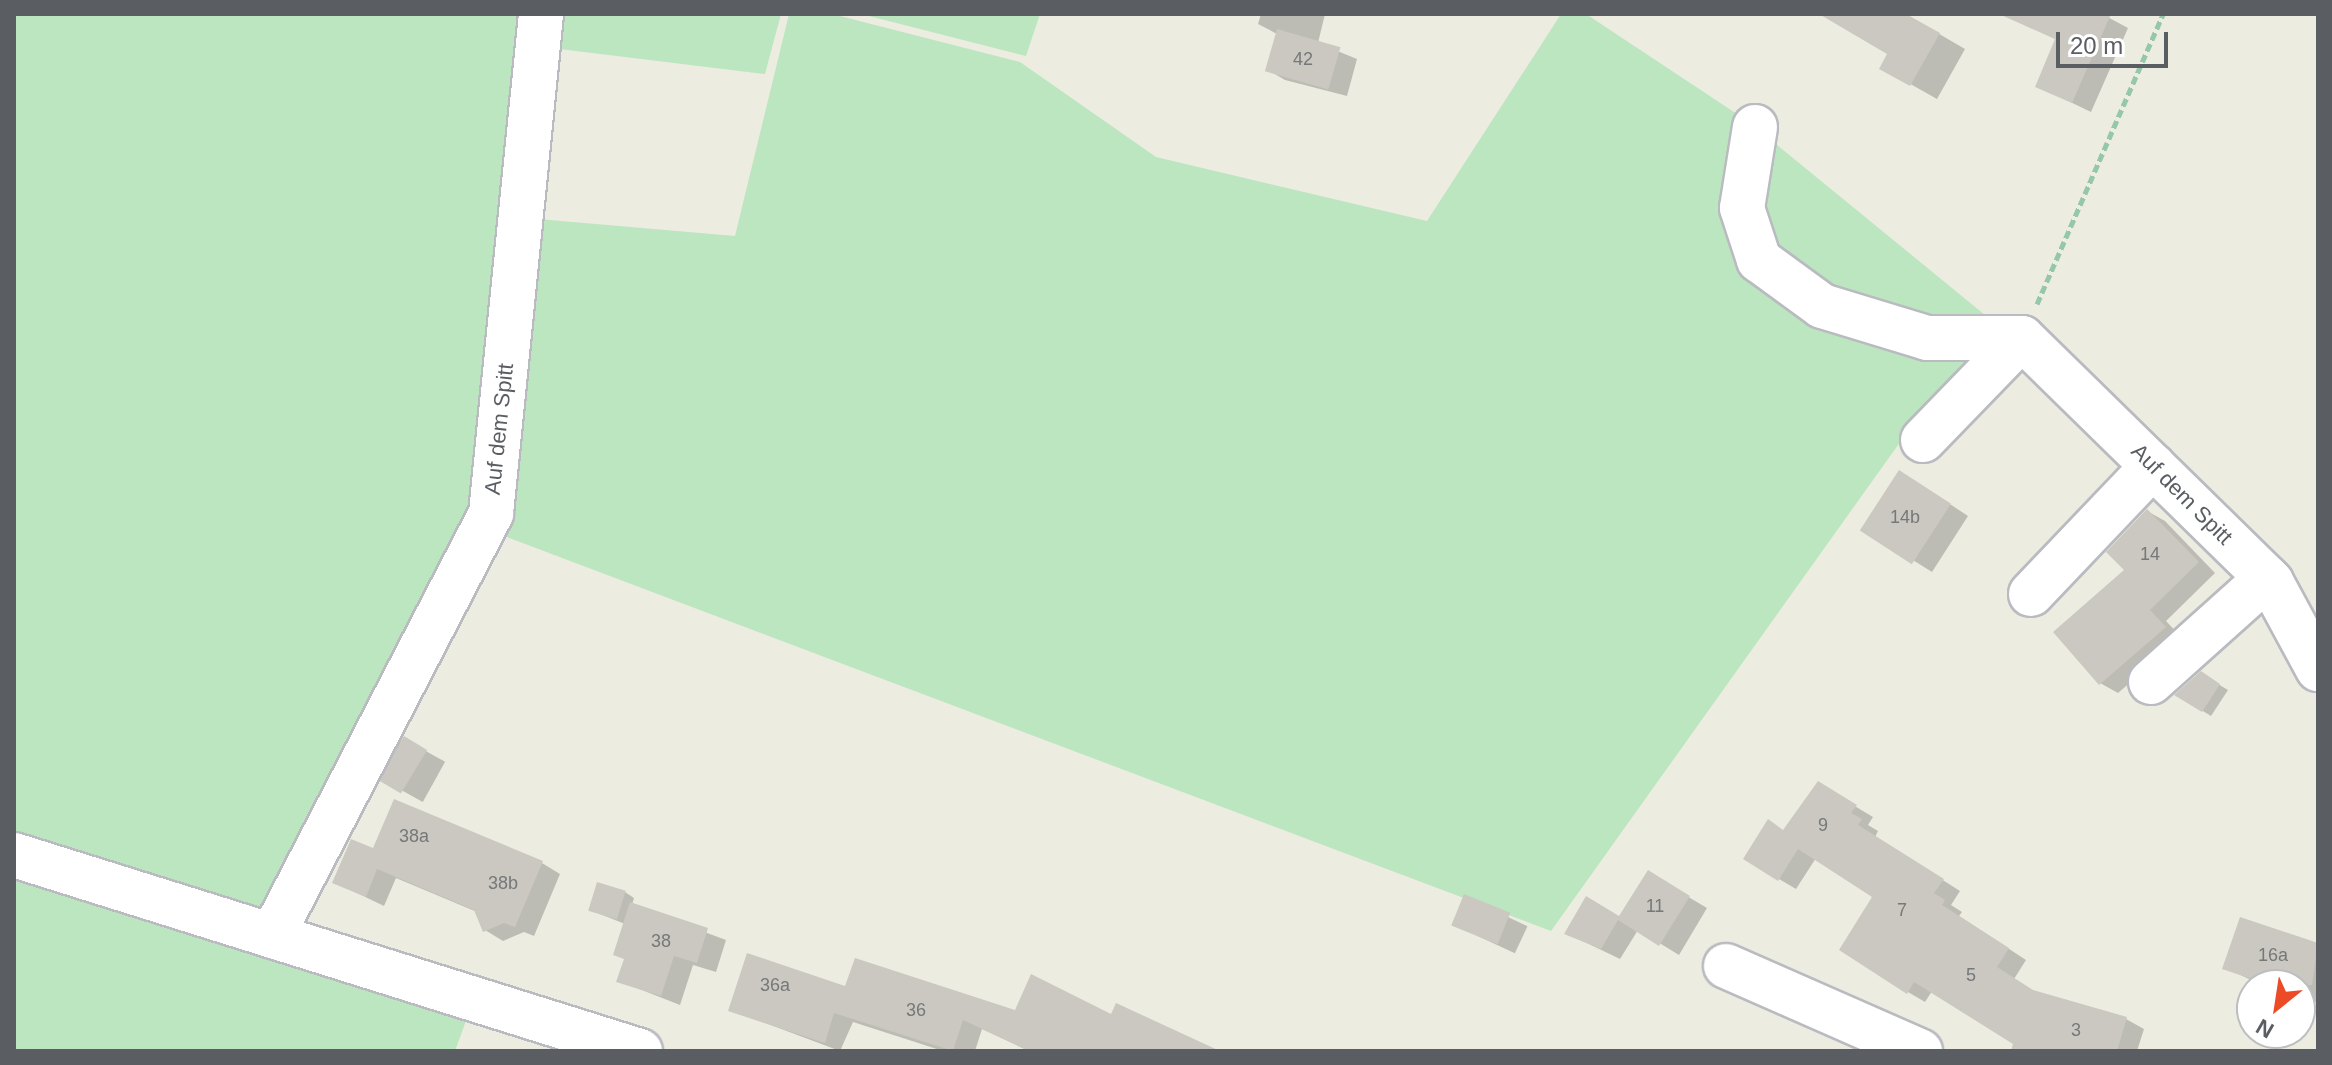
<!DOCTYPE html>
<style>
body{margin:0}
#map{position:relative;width:2332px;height:1065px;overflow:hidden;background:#edece1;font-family:Helvetica,sans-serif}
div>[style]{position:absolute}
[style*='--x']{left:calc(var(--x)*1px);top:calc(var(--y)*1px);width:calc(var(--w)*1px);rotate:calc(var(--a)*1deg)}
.green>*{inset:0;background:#bce6c0}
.shadow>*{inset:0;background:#0003;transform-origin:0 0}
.building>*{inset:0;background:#cac8c0;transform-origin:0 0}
.path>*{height:5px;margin-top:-2.5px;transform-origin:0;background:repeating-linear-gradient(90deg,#95c7a9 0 8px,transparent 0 12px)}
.roads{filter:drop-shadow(2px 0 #b9bbc0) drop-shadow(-2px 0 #b9bbc0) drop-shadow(0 2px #b9bbc0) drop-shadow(0 -2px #b9bbc0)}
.minor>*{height:44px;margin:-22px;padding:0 22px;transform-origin:22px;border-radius:22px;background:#fff}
span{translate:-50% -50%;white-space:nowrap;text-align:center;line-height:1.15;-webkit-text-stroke:6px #fff;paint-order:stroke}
.number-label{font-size:18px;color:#76787a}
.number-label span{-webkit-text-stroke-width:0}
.street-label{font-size:22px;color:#5a5d62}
.frame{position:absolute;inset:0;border:16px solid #5a5d62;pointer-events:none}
.north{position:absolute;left:2236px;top:969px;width:80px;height:80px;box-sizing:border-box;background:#fff;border:2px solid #bdbec0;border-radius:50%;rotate:210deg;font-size:22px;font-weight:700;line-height:32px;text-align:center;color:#5a5d62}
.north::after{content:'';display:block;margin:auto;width:28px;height:36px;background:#ed4a27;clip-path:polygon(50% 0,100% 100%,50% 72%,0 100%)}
.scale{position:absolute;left:2056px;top:32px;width:112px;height:36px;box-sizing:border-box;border:4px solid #5a5d62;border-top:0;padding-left:10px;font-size:24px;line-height:28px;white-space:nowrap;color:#5a5d62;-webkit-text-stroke:6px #fff;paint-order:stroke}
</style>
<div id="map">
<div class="green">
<div style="clip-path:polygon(14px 14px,531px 14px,515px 217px,735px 236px,789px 14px,832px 14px,1020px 62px,1156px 157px,1427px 221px,1561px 14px,1586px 14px,1749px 122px,1996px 324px,1918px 417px,1551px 931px,472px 524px,262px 923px,14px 843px)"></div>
<div style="clip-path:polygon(557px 14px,781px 14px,765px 74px,551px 48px)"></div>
<div style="clip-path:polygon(861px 14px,1040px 14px,1026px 56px)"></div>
<div style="clip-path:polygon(14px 865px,471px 1007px,455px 1051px,14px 1051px)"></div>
</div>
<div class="shadow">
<div style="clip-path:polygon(1261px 14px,1325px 14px,1318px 43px,1357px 59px,1347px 96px,1285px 80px,1268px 70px,1277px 34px,1258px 24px)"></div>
<div style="clip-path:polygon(1823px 14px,1905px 14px,1965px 49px,1937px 99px,1882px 68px,1890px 54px)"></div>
<div style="clip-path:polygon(2035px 14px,2102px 14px,2128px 28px,2091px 112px,2037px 86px,2057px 40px,2030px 26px)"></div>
<div style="clip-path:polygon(1918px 483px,1968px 516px,1932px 572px,1863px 529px)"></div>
<div style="clip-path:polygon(2147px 511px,2165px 521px,2215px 573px,2166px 621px,2182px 638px,2118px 693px,2100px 683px,2127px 570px)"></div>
<div style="clip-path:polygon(2201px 674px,2228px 690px,2211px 716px,2177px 695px)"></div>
<div style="left:404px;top:739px;width:47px;height:46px;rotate:29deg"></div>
<div style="clip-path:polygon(1818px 784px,1873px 817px,1868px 825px,1878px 831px,1875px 837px,1960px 891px,1951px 905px,1962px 912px,1959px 916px,2026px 960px,2014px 979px,2036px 993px,2126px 1019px,2144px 1029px,2137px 1051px,2013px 1051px,2016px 1043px,1932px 991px,1925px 1002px,1908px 992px,1875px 896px,1816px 858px,1796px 889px,1779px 879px,1784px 831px)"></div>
<div style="clip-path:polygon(374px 850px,542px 863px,560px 874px,534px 936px,524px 932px,503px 941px,485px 930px,477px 912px,396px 878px,384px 906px,334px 882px)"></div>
<div style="clip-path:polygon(1648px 873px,1707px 908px,1679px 955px,1638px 930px,1620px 959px,1566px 933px,1620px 919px)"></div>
<div style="clip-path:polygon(625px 892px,634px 898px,632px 905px,726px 940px,716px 972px,693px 965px,680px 1005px,619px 981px,626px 960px,625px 924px,590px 910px)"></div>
<div style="left:1465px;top:897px;width:69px;height:30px;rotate:25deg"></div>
<div style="clip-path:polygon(2241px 919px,2318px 945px,2318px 1003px,2300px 997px,2300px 985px,2262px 985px,2225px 968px)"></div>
<div style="clip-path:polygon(846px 988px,1016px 1012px,1112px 1017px,1196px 1051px,1029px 1051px,982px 1029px,975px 1051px,943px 1051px,853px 1022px,840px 1051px,731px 1010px)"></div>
</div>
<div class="building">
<div style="clip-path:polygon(1819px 14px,1906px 14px,1940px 33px,1910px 86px,1879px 69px,1887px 54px)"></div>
<div style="clip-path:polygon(1999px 14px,2111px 14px,2072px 103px,2035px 87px,2055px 39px)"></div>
<div style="left:1277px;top:29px;width:66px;height:44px;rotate:16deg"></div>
<div style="left:1899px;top:470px;width:62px;height:72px;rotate:33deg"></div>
<div style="clip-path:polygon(2147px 509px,2199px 562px,2150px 610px,2166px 627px,2099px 685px,2053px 632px,2124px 570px,2106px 552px)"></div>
<div style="clip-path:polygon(2201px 671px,2220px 684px,2202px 712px,2174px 695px)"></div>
<div style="left:404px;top:736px;width:27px;height:51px;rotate:31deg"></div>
<div style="clip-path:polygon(1818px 781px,1857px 805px,1851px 813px,1862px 819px,1858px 825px,1944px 879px,1934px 893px,1945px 900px,1942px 905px,2009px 948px,1997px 967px,2033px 990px,2127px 1017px,2117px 1051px,2011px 1051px,2013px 1044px,1914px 982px,1907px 994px,1839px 950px,1872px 897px,1798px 849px,1778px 881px,1743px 859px,1768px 819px,1783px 830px)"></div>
<div style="clip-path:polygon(394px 799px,543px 861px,515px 927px,504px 923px,483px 932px,474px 910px,377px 869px,366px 897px,332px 883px,351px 839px,373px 848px)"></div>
<div style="clip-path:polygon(1648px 870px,1690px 896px,1659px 946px,1618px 920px,1601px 949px,1564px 934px,1586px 896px,1619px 916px)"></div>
<div style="left:597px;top:882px;width:30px;height:30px;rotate:17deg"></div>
<div style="left:1464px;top:894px;width:50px;height:34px;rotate:22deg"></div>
<div style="clip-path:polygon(630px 902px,708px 928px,697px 963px,674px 956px,661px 996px,616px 982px,624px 959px,613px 955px)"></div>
<div style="clip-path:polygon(2240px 917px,2318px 943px,2312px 985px,2270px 985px,2222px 969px)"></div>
<div style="clip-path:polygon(747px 953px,845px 986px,855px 958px,1015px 1010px,1031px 974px,1111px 1014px,1116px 1003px,1220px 1051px,1029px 1051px,963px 1020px,953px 1051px,834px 1013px,825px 1043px,728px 1011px)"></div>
</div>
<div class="path">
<div style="--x:2037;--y:304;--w:316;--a:-66.5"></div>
</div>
<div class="roads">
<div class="minor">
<div style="--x:1755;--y:127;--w:82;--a:99.1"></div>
<div style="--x:1742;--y:208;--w:55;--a:71.9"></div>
<div style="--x:1759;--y:260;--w:78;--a:36.1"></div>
<div style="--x:1822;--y:306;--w:110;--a:16.9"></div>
<div style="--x:1927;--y:338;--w:95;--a:0"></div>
<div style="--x:2022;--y:338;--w:349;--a:44.4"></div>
<div style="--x:2271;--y:582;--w:99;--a:61.6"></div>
<div style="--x:1923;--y:440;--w:142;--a:-45.9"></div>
<div style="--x:2031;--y:594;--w:177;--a:-46.4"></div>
<div style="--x:2151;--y:682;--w:156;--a:-41.9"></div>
<div style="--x:14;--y:855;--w:656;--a:17.39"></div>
<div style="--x:272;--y:936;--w:476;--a:-62.6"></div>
<div style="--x:491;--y:513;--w:501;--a:-84.28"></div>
<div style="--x:1726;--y:966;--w:212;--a:23.7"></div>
</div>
</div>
<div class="number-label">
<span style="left:1303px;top:59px">42</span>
<span style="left:1905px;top:517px">14b</span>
<span style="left:2150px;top:554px">14</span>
<span style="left:1823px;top:825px">9</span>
<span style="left:414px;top:836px">38a</span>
<span style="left:503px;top:883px">38b</span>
<span style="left:1655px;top:906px">11</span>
<span style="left:1902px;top:910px">7</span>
<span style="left:661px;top:941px">38</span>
<span style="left:2273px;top:955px">16a</span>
<span style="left:1971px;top:975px">5</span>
<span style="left:775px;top:985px">36a</span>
<span style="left:916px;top:1010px">36</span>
<span style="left:2076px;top:1030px">3</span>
</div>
<div class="street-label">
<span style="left:499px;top:429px;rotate:-84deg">Auf dem Spitt</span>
<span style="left:2182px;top:494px;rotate:45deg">Auf dem Spitt</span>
</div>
<div class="frame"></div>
<div class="north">N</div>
<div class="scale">20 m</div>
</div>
